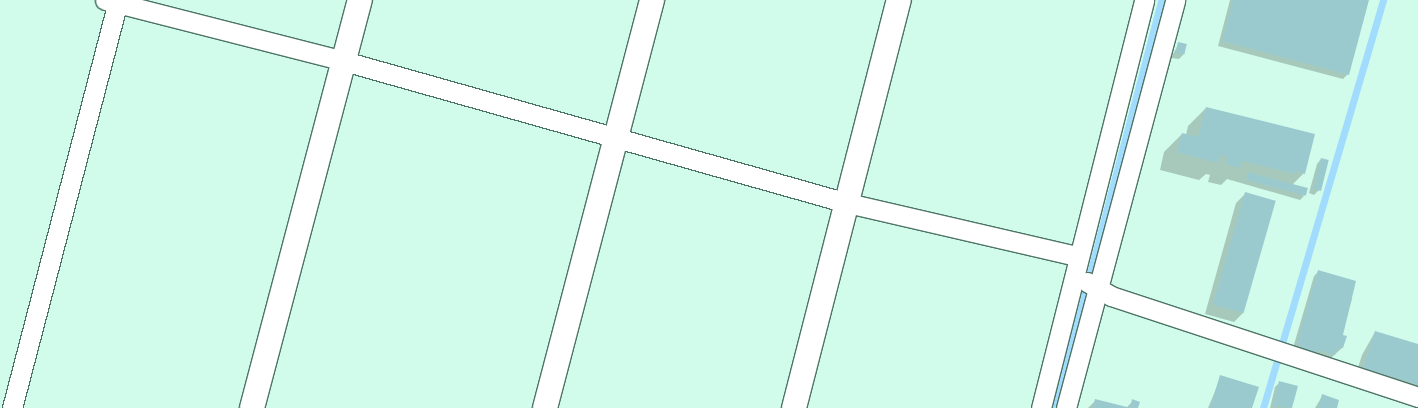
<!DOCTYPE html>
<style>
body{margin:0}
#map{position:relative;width:1418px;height:408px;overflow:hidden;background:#d1fcec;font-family:Merriweather,serif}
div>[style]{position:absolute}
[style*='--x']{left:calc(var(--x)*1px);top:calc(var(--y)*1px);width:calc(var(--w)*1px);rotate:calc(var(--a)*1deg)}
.shadow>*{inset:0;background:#0003}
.stream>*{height:7px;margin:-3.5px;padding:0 3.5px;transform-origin:3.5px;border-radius:3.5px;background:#a1dbfd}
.building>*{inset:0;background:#9bcace;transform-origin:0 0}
.roads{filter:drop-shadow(1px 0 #4d7466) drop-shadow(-1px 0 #4d7466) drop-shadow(0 1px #4d7466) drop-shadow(0 -1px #4d7466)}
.minor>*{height:19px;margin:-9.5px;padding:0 9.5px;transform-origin:9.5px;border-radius:9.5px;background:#fff}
.tertiary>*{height:24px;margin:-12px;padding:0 12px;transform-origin:12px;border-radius:12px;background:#fff}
span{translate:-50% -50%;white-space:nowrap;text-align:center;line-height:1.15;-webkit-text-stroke:5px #fefefe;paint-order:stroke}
</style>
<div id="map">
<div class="shadow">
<div style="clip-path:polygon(1230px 0,1367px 0,1348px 74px,1343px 79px,1218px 46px)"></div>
<div style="clip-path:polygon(1179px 43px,1183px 55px,1179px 59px,1171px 58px)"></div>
<div style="clip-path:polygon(1206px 108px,1304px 173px,1292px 185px,1304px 196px,1300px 200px,1227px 179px,1221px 185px,1208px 182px,1210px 175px,1206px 174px,1199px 180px,1160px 170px,1164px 152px,1182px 134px,1186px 135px,1188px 126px)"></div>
<div style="clip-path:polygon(1321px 159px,1319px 190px,1314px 195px,1309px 193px,1317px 164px)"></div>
<div style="clip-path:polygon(1245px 194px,1243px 313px,1234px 322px,1205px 314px,1236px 203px)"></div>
<div style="clip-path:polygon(1319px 271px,1352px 299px,1341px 336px,1342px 348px,1330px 359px,1293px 348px,1314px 276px)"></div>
<div style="clip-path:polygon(1375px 332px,1418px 346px,1418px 387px,1411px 394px,1355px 377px,1362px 355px)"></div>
<div style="clip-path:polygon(1221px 377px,1251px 408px,1208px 408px)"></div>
<div style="clip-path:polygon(1279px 383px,1296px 387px,1291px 408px,1270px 408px,1275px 387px)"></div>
<div style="clip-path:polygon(1323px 395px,1335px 408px,1315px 408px)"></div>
<div style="clip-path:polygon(1096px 400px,1126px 408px,1133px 401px,1138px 408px,1088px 408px)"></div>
</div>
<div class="stream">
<div style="--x:1055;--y:408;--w:422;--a:-75.4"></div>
<div style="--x:1263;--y:408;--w:425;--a:-73.6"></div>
</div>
<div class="building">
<div style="clip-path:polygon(1233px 0,1369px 0,1349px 75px,1222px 41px)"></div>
<div style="left:1178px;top:42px;width:9px;height:11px;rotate:13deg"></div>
<div style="clip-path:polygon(1206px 107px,1315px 134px,1305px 174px,1296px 171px,1296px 174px,1242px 161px,1240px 168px,1226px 164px,1227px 157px,1220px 155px,1218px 163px,1177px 152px,1182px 133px,1198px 137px)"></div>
<div style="left:1321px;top:158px;width:8px;height:32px;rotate:14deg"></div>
<div style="left:1248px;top:172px;width:62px;height:8px;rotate:15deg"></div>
<div style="left:1245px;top:192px;width:32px;height:117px;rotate:16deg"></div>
<div style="clip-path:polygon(1318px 270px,1356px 281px,1343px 335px,1347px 336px,1343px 348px,1338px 347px,1335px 355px,1317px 350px,1316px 354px,1301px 350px,1302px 346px,1297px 344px)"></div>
<div style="clip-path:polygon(1375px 331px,1418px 344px,1418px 385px,1363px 368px)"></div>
<div style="clip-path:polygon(1220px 375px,1259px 387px,1252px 408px,1210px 408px)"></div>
<div style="clip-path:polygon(1279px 381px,1298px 386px,1292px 408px,1273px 406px)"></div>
<div style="clip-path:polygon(1322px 394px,1339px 400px,1337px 408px,1318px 408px)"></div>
<div style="clip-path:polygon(1095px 399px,1127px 407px,1127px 408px,1093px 408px)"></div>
<div style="clip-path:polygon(1132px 399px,1140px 402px,1138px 408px,1130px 408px)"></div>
</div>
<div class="roads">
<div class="minor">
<div style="--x:105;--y:0;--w:247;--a:14.3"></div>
<div style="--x:344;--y:61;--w:523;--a:15.76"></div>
<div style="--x:847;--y:203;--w:236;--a:13"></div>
<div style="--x:1087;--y:282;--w:28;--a:30"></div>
<div style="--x:1111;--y:296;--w:323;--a:18.2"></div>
<div style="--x:12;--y:408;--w:422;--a:-75.4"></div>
<div style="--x:1041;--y:408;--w:421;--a:-75.8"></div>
<div style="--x:1066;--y:408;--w:422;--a:-75"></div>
</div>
<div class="tertiary">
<div style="--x:252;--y:408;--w:422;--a:-75.2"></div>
<div style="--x:545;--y:408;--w:422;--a:-75.3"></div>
<div style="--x:794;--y:408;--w:421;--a:-75.6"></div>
</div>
</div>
</div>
